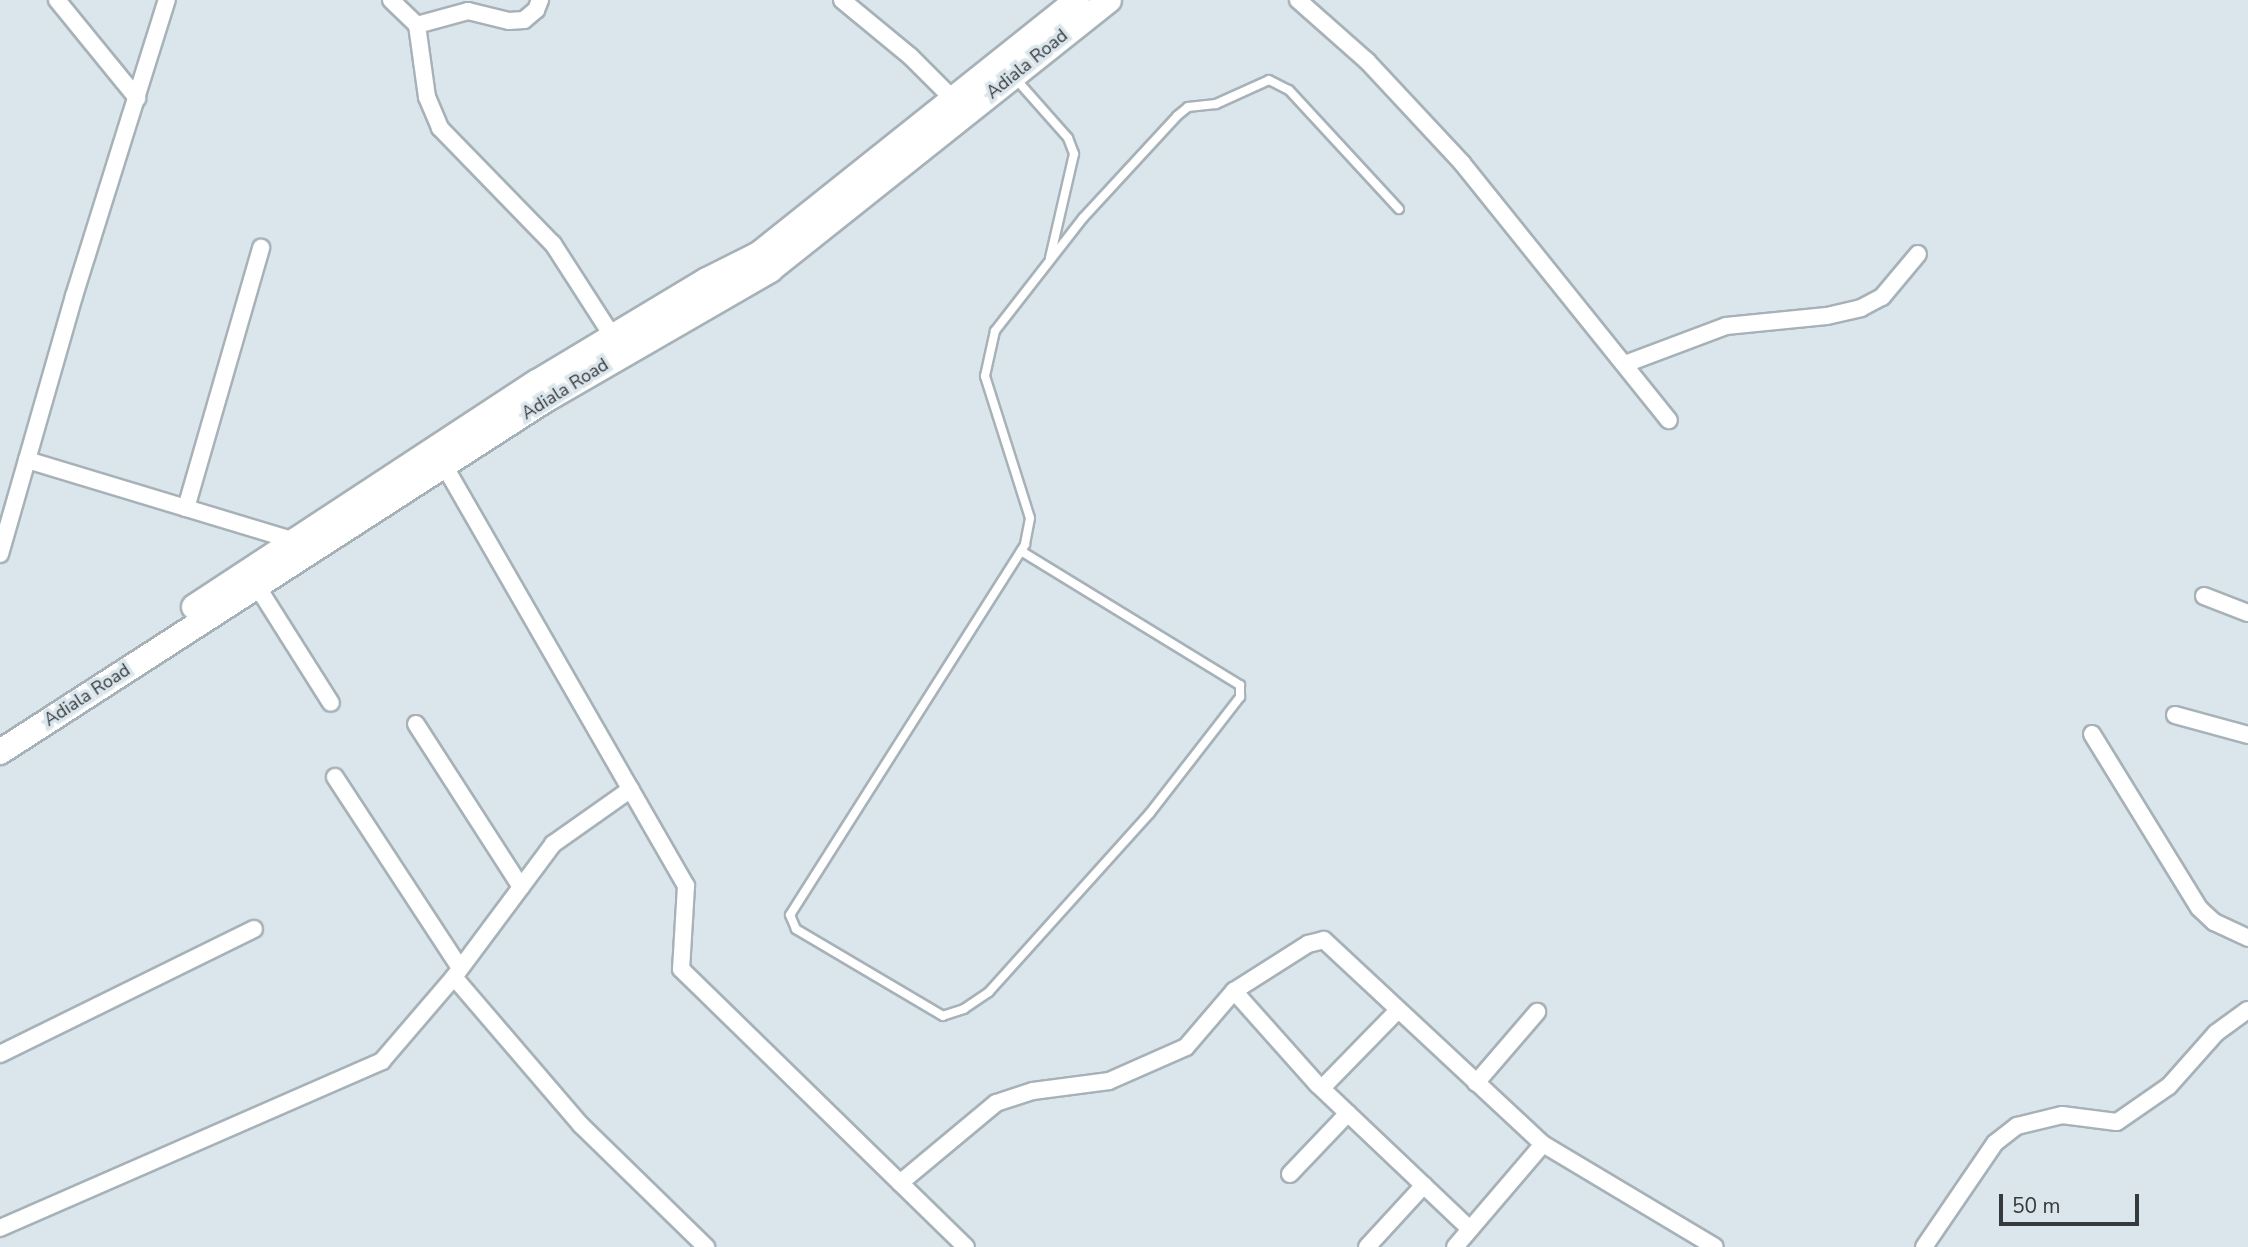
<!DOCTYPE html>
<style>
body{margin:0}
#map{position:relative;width:2248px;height:1247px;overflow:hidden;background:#dae5ec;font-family:"Nunito Sans",sans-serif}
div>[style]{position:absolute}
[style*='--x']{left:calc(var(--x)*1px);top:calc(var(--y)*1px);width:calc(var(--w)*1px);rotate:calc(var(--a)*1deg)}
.roads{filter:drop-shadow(2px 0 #a7b2b8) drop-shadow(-2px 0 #a7b2b8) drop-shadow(0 2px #a7b2b8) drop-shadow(0 -2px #a7b2b8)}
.lane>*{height:8px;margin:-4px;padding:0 4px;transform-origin:4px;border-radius:4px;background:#fff}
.street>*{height:16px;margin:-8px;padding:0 8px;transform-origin:8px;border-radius:8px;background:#fff}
.primary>*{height:24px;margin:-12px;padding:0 12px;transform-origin:12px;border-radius:12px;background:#fff}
span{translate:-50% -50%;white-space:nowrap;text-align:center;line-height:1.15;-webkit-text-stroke:7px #dae5ec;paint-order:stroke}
.street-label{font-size:18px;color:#363a3d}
.scale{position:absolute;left:1999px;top:1194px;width:140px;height:32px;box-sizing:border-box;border:4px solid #363a3d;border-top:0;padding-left:9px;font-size:21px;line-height:24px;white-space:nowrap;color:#363a3d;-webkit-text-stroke:5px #dae5ec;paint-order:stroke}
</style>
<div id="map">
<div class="roads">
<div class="lane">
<div style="--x:1015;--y:78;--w:80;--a:48.5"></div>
<div style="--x:1068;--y:138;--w:17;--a:69"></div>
<div style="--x:1074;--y:154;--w:107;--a:103"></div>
<div style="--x:1021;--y:551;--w:257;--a:31.5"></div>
<div style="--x:1240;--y:685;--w:12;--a:90"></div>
<div style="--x:1240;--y:697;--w:147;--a:127.8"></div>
<div style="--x:1150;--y:813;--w:241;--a:132"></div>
<div style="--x:989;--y:992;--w:30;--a:146"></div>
<div style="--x:964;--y:1009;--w:22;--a:162"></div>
<div style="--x:943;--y:1016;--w:171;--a:-149.4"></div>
<div style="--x:796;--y:929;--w:15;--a:-113"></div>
<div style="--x:790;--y:915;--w:439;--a:-57.6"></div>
<div style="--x:1025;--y:544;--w:26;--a:-79"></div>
<div style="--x:1030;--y:518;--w:149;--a:-107.6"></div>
<div style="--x:985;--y:376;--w:46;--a:-77.5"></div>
<div style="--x:995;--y:331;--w:143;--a:-52.1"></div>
<div style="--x:1083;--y:218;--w:139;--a:-47.3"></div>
<div style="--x:1177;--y:116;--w:14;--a:-39"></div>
<div style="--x:1188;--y:107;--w:28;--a:-6"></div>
<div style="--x:1216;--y:104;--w:58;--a:-24.4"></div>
<div style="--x:1269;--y:80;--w:22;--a:27"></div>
<div style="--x:1289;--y:90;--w:162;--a:47.3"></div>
</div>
<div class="street">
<div style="--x:57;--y:0;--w:127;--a:50.8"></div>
<div style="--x:391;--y:0;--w:36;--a:44"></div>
<div style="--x:417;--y:25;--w:73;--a:82.1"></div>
<div style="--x:427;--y:97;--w:34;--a:67"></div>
<div style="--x:440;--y:128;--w:162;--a:45.8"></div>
<div style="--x:553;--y:244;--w:111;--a:57.2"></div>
<div style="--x:842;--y:0;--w:88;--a:39.5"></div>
<div style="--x:910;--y:56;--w:61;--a:45"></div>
<div style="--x:1298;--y:0;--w:92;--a:41.5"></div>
<div style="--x:1367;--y:61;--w:139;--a:47"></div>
<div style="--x:1462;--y:163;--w:330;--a:51.2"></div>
<div style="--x:417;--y:25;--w:53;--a:-15.4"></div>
<div style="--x:468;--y:11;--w:42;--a:13.7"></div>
<div style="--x:509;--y:21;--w:15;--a:-4"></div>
<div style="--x:524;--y:20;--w:16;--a:-40"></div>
<div style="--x:536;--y:10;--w:11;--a:-68"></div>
<div style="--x:1625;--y:364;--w:108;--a:-20.6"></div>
<div style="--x:1726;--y:326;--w:101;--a:-5.7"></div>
<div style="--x:1827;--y:316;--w:35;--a:-13"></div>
<div style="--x:1861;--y:308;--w:24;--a:-28"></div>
<div style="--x:1882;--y:297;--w:56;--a:-50.1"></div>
<div style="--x:27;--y:460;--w:277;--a:16.8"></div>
<div style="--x:444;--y:465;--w:486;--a:60.1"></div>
<div style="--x:686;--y:886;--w:83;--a:93.4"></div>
<div style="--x:681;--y:969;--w:398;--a:44.3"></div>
<div style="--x:186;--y:508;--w:271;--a:-73.9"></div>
<div style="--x:0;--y:554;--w:268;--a:-74"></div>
<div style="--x:74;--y:296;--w:310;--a:-72.6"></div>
<div style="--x:257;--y:586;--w:138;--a:57.7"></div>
<div style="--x:2204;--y:596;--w:47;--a:21.1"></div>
<div style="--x:2175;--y:715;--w:76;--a:15.3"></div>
<div style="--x:416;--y:724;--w:194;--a:57.2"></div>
<div style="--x:2092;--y:734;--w:204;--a:58.4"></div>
<div style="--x:2199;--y:908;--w:21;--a:43"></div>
<div style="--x:2214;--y:922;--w:38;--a:25"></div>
<div style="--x:335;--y:777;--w:228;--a:56.8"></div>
<div style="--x:454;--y:977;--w:195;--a:49.4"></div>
<div style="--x:581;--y:1125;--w:175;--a:44.3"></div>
<div style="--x:1234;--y:991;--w:125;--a:48.3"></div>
<div style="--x:1317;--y:1084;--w:211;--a:43.5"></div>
<div style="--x:0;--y:1054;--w:283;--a:-26.2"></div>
<div style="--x:1476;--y:1083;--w:94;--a:-49.3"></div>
<div style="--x:1322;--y:1088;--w:109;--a:-45.7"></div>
<div style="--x:1290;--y:1174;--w:84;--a:-46.4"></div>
<div style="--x:900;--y:1183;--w:125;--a:-39.8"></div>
<div style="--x:996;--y:1103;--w:39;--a:-18"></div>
<div style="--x:1033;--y:1091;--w:77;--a:-7.5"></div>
<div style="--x:1109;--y:1081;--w:84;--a:-23.8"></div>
<div style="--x:1186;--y:1047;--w:74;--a:-49.4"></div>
<div style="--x:1234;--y:991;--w:88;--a:-32.4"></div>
<div style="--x:1308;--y:944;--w:16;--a:-14"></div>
<div style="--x:1324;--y:940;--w:299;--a:43"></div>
<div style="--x:1543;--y:1144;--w:200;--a:30.9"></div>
<div style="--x:0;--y:1228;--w:417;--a:-23.6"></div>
<div style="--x:382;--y:1061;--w:111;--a:-49.4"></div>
<div style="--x:454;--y:977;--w:166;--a:-53.3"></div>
<div style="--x:553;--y:844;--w:95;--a:-35.2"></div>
<div style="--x:1367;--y:1247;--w:84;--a:-47.4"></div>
<div style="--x:1455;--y:1247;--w:135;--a:-49.5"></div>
<div style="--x:1924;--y:1247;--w:126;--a:-55.7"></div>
<div style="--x:1995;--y:1143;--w:28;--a:-38"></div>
<div style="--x:2017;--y:1126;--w:46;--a:-13.7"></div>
<div style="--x:2062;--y:1115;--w:55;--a:7.3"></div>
<div style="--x:2117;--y:1122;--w:63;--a:-34.7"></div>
<div style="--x:2169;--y:1086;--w:71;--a:-48.4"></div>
<div style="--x:2216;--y:1033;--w:39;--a:-36"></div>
</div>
<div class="primary">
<div style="--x:194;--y:607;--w:410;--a:-33.3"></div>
<div style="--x:537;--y:382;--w:198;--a:-31"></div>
<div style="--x:707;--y:280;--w:58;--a:-26.6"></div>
<div style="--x:759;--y:254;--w:407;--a:-38.6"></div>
<div style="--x:0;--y:752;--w:651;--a:-32.84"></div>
<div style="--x:547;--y:399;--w:258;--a:-30"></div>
<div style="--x:770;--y:270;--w:433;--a:-38.5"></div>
</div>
</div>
<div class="street-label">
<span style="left:1027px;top:64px;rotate:-39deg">Adiala Road</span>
<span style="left:565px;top:389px;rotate:-32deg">Adiala Road</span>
<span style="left:87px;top:695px;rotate:-33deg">Adiala Road</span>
</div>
<div class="scale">50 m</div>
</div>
